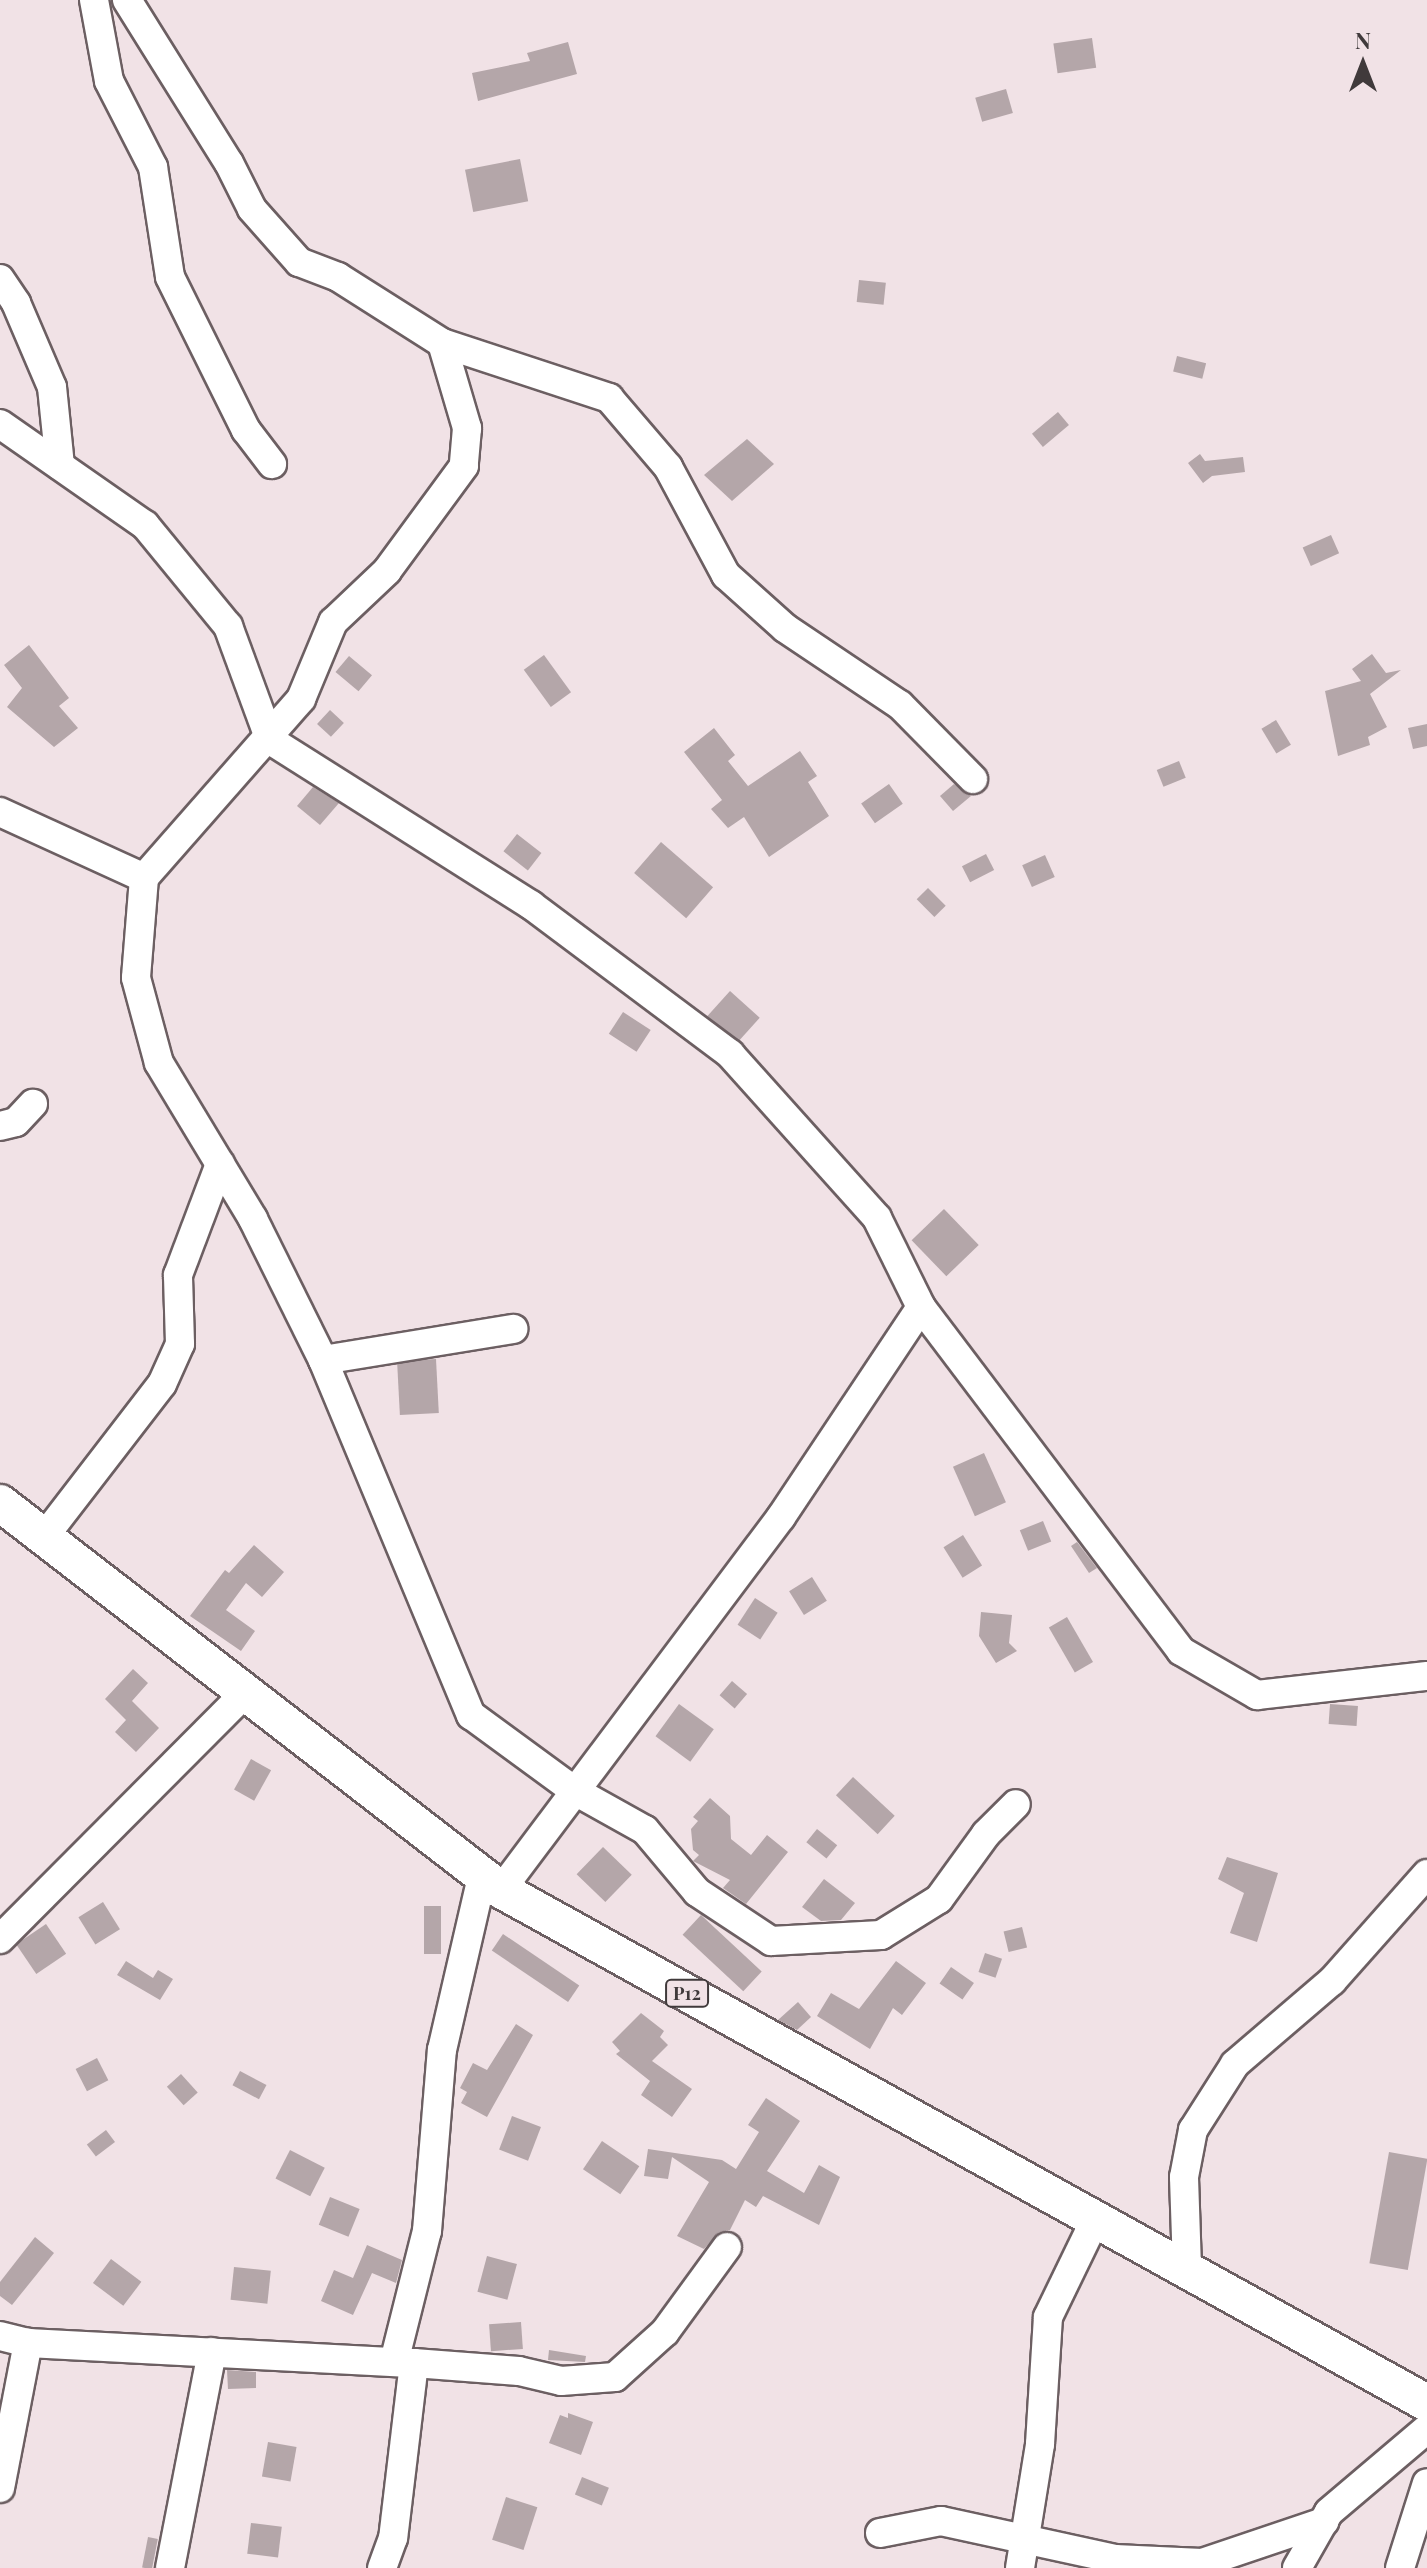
<!DOCTYPE html>
<style>
body{margin:0}
#map{position:relative;width:1427px;height:2568px;overflow:hidden;background:#f1e2e6;font-family:"Playfair Display",serif}
div>[style]{position:absolute}
[style*='--x']{left:calc(var(--x)*1px);top:calc(var(--y)*1px);width:calc(var(--w)*1px);rotate:calc(var(--a)*1deg)}
.building>*{inset:0;background:#b4a6a9;transform-origin:0 0}
.roads{filter:drop-shadow(2px 0 #6c5f62) drop-shadow(-2px 0 #6c5f62) drop-shadow(0 2px #6c5f62) drop-shadow(0 -2px #6c5f62)}
.minor>*{height:28px;margin:-14px;padding:0 14px;transform-origin:14px;border-radius:14px;background:#fff}
.major>*{height:36px;margin:-18px;padding:0 18px;transform-origin:18px;border-radius:18px;background:#fff}
span{translate:-50% -50%;white-space:nowrap;text-align:center;line-height:1.15;-webkit-text-stroke:7px #f1e2e6;paint-order:stroke}
.shield-label span{padding:2px 6px;background:#f1e2e6;border:2px solid;border-radius:6px;-webkit-text-stroke-width:0}
.shield-label{font-size:18px;color:#403a3b;font-weight:700}
.north{position:absolute;left:1323px;top:24px;width:80px;height:80px;-webkit-text-stroke:6px #f1e2e6;paint-order:stroke;rotate:0deg;font-size:22px;font-weight:700;line-height:32px;text-align:center;color:#403a3b}
.north::after{content:'';display:block;margin:auto;width:28px;height:36px;background:#403a3b;clip-path:polygon(50% 0,100% 100%,50% 72%,0 100%)}
</style>
<div id="map">
<div class="building">
<div style="left:1092px;top:38px;width:30px;height:39px;rotate:82deg"></div>
<div style="clip-path:polygon(568px 42px,577px 74px,478px 101px,472px 73px,530px 61px,527px 53px)"></div>
<div style="left:1006px;top:89px;width:25px;height:32px;rotate:74deg"></div>
<div style="left:520px;top:159px;width:43px;height:56px;rotate:79deg"></div>
<div style="left:859px;top:280px;width:27px;height:22px;rotate:6deg"></div>
<div style="left:1177px;top:356px;width:30px;height:16px;rotate:14deg"></div>
<div style="left:1058px;top:412px;width:17px;height:34px;rotate:50deg"></div>
<div style="clip-path:polygon(747px 439px,774px 464px,732px 501px,704px 475px)"></div>
<div style="clip-path:polygon(1200px 454px,1205px 461px,1243px 457px,1245px 472px,1212px 476px,1203px 483px,1188px 463px)"></div>
<div style="left:1331px;top:535px;width:20px;height:31px;rotate:66deg"></div>
<div style="clip-path:polygon(29px 645px,69px 698px,59px 706px,78px 728px,54px 747px,7px 707px,22px 688px,4px 665px)"></div>
<div style="clip-path:polygon(1372px 654px,1386px 673px,1401px 670px,1370px 694px,1387px 727px,1368px 737px,1370px 745px,1338px 756px,1325px 691px,1361px 681px,1352px 669px)"></div>
<div style="left:544px;top:655px;width:46px;height:25px;rotate:54deg"></div>
<div style="left:349px;top:656px;width:30px;height:21px;rotate:40deg"></div>
<div style="left:330px;top:710px;width:19px;height:19px;rotate:43deg"></div>
<div style="left:1276px;top:720px;width:29px;height:17px;rotate:59deg"></div>
<div style="clip-path:polygon(1427px 724px,1427px 746px,1413px 749px,1408px 728px)"></div>
<div style="clip-path:polygon(714px 728px,735px 755px,728px 761px,748px 786px,800px 751px,817px 776px,808px 782px,829px 816px,769px 857px,744px 817px,728px 828px,711px 809px,722px 800px,684px 752px)"></div>
<div style="left:1179px;top:761px;width:18px;height:24px;rotate:68deg"></div>
<div style="left:889px;top:784px;width:24px;height:34px;rotate:55deg"></div>
<div style="clip-path:polygon(954px 784px,971px 796px,953px 811px,940px 796px)"></div>
<div style="clip-path:polygon(313px 787px,339px 803px,320px 825px,297px 806px)"></div>
<div style="left:517px;top:834px;width:31px;height:22px;rotate:38deg"></div>
<div style="left:661px;top:842px;width:69px;height:41px;rotate:41deg"></div>
<div style="left:986px;top:854px;width:18px;height:27px;rotate:63deg"></div>
<div style="left:1045px;top:855px;width:24px;height:25px;rotate:66deg"></div>
<div style="left:928px;top:888px;width:25px;height:16px;rotate:45deg"></div>
<div style="left:730px;top:991px;width:40px;height:34px;rotate:42deg"></div>
<div style="left:623px;top:1012px;width:33px;height:26px;rotate:33deg"></div>
<div style="left:944px;top:1209px;width:50px;height:45px;rotate:46deg"></div>
<div style="left:436px;top:1359px;width:54px;height:39px;rotate:87deg"></div>
<div style="left:984px;top:1453px;width:54px;height:34px;rotate:66deg"></div>
<div style="left:1043px;top:1521px;width:22px;height:25px;rotate:68deg"></div>
<div style="left:963px;top:1535px;width:36px;height:23px;rotate:58deg"></div>
<div style="clip-path:polygon(1077px 1542px,1097px 1568px,1089px 1573px,1071px 1546px)"></div>
<div style="clip-path:polygon(254px 1545px,284px 1572px,262px 1597px,246px 1583px,226px 1610px,255px 1631px,241px 1651px,190px 1616px,225px 1570px,229px 1573px)"></div>
<div style="left:812px;top:1577px;width:28px;height:27px;rotate:58deg"></div>
<div style="left:755px;top:1598px;width:27px;height:32px;rotate:33deg"></div>
<div style="clip-path:polygon(981px 1612px,1012px 1615px,1009px 1643px,1017px 1651px,996px 1663px,979px 1636px)"></div>
<div style="left:1067px;top:1617px;width:52px;height:21px;rotate:60deg"></div>
<div style="clip-path:polygon(133px 1669px,148px 1683px,132px 1701px,159px 1728px,136px 1752px,115px 1732px,126px 1720px,105px 1699px)"></div>
<div style="left:732px;top:1681px;width:20px;height:19px;rotate:41deg"></div>
<div style="left:679px;top:1704px;width:43px;height:40px;rotate:36deg"></div>
<div style="left:1330px;top:1704px;width:28px;height:20px;rotate:4deg"></div>
<div style="left:251px;top:1759px;width:23px;height:35px;rotate:29deg"></div>
<div style="left:853px;top:1777px;width:57px;height:25px;rotate:43deg"></div>
<div style="clip-path:polygon(710px 1798px,730px 1816px,731px 1839px,751px 1855px,767px 1835px,788px 1852px,746px 1904px,723px 1888px,730px 1880px,693px 1861px,699px 1855px,693px 1850px,691px 1829px,698px 1821px,693px 1817px)"></div>
<div style="left:817px;top:1829px;width:26px;height:17px;rotate:39deg"></div>
<div style="left:603px;top:1847px;width:40px;height:38px;rotate:44deg"></div>
<div style="clip-path:polygon(1227px 1857px,1278px 1873px,1257px 1942px,1230px 1933px,1244px 1893px,1218px 1879px)"></div>
<div style="clip-path:polygon(824px 1879px,855px 1903px,841px 1920px,821px 1921px,802px 1907px)"></div>
<div style="left:103px;top:1902px;width:32px;height:29px;rotate:58deg"></div>
<div style="left:424px;top:1906px;width:17px;height:48px"></div>
<div style="left:701px;top:1915px;width:83px;height:27px;rotate:43deg"></div>
<div style="left:46px;top:1924px;width:36px;height:36px;rotate:56deg"></div>
<div style="left:1022px;top:1927px;width:21px;height:19px;rotate:76deg"></div>
<div style="left:503px;top:1934px;width:92px;height:20px;rotate:34deg"></div>
<div style="left:985px;top:1953px;width:18px;height:20px;rotate:19deg"></div>
<div style="clip-path:polygon(126px 1961px,153px 1978px,158px 1970px,173px 1979px,160px 2000px,117px 1975px)"></div>
<div style="clip-path:polygon(896px 1961px,926px 1983px,902px 2015px,893px 2008px,870px 2049px,817px 2016px,831px 1993px,859px 2009px)"></div>
<div style="left:951px;top:1967px;width:28px;height:20px;rotate:35deg"></div>
<div style="clip-path:polygon(798px 2002px,811px 2017px,797px 2030px,778px 2020px)"></div>
<div style="clip-path:polygon(641px 2013px,664px 2031px,660px 2037px,668px 2045px,652px 2061px,692px 2089px,672px 2117px,641px 2095px,650px 2081px,616px 2054px,620px 2051px,612px 2042px)"></div>
<div style="clip-path:polygon(516px 2024px,533px 2035px,487px 2117px,461px 2103px,467px 2092px,460px 2088px,473px 2063px,487px 2070px)"></div>
<div style="left:97px;top:2058px;width:25px;height:24px;rotate:63deg"></div>
<div style="left:240px;top:2071px;width:30px;height:16px;rotate:28deg"></div>
<div style="left:181px;top:2074px;width:25px;height:19px;rotate:48deg"></div>
<div style="clip-path:polygon(766px 2098px,800px 2121px,767px 2171px,804px 2193px,819px 2165px,840px 2177px,819px 2225px,763px 2196px,756px 2207px,745px 2200px,730px 2230px,719px 2232px,704px 2249px,677px 2236px,709px 2182px,672px 2157px,668px 2179px,644px 2176px,648px 2149px,722px 2160px,736px 2169px,759px 2132px,748px 2125px)"></div>
<div style="left:512px;top:2116px;width:31px;height:36px;rotate:21deg"></div>
<div style="left:106px;top:2130px;width:15px;height:24px;rotate:53deg"></div>
<div style="left:602px;top:2141px;width:45px;height:34px;rotate:34deg"></div>
<div style="left:290px;top:2150px;width:39px;height:32px;rotate:27deg"></div>
<div style="left:1389px;top:2152px;width:39px;height:113px;rotate:10deg"></div>
<div style="left:330px;top:2197px;width:32px;height:30px;rotate:22deg"></div>
<div style="clip-path:polygon(35px 2237px,54px 2253px,12px 2305px,0 2296px,0 2282px)"></div>
<div style="clip-path:polygon(367px 2245px,402px 2260px,396px 2283px,372px 2273px,353px 2315px,321px 2301px,334px 2270px,353px 2278px)"></div>
<div style="left:487px;top:2256px;width:31px;height:37px;rotate:15deg"></div>
<div style="left:111px;top:2259px;width:38px;height:30px;rotate:37deg"></div>
<div style="left:234px;top:2267px;width:37px;height:33px;rotate:6deg"></div>
<div style="left:521px;top:2322px;width:27px;height:32px;rotate:86deg"></div>
<div style="clip-path:polygon(549px 2350px,586px 2356px,585px 2362px,548px 2360px)"></div>
<div style="clip-path:polygon(227px 2370px,256px 2372px,256px 2388px,228px 2389px)"></div>
<div style="clip-path:polygon(568px 2413px,593px 2422px,581px 2455px,549px 2443px,560px 2415px,568px 2418px)"></div>
<div style="left:268px;top:2442px;width:29px;height:35px;rotate:10deg"></div>
<div style="left:582px;top:2477px;width:29px;height:19px;rotate:22deg"></div>
<div style="left:506px;top:2497px;width:33px;height:45px;rotate:18deg"></div>
<div style="left:251px;top:2523px;width:31px;height:31px;rotate:7deg"></div>
<div style="left:148px;top:2537px;width:10px;height:31px;rotate:11deg"></div>
</div>
<div class="roads">
<div class="minor">
<div style="--x:94;--y:0;--w:82;--a:79.5"></div>
<div style="--x:109;--y:81;--w:97;--a:62.9"></div>
<div style="--x:153;--y:167;--w:111;--a:81.2"></div>
<div style="--x:170;--y:277;--w:171;--a:63.6"></div>
<div style="--x:246;--y:430;--w:43;--a:52.6"></div>
<div style="--x:127;--y:0;--w:192;--a:58"></div>
<div style="--x:229;--y:163;--w:51;--a:63.4"></div>
<div style="--x:252;--y:209;--w:71;--a:48.4"></div>
<div style="--x:299;--y:262;--w:42;--a:21"></div>
<div style="--x:338;--y:277;--w:123;--a:32.4"></div>
<div style="--x:442;--y:343;--w:89;--a:73.6"></div>
<div style="--x:467;--y:428;--w:38;--a:95"></div>
<div style="--x:464;--y:466;--w:130;--a:126.3"></div>
<div style="--x:387;--y:571;--w:74;--a:136.6"></div>
<div style="--x:333;--y:622;--w:83;--a:112.6"></div>
<div style="--x:301;--y:699;--w:238;--a:131.3"></div>
<div style="--x:144;--y:878;--w:100;--a:94.6"></div>
<div style="--x:136;--y:978;--w:88;--a:74.9"></div>
<div style="--x:159;--y:1063;--w:182;--a:58.9"></div>
<div style="--x:253;--y:1219;--w:157;--a:63.6"></div>
<div style="--x:323;--y:1360;--w:385;--a:67.4"></div>
<div style="--x:471;--y:1715;--w:129;--a:36.2"></div>
<div style="--x:575;--y:1791;--w:80;--a:29.1"></div>
<div style="--x:645;--y:1830;--w:81;--a:50"></div>
<div style="--x:697;--y:1892;--w:89;--a:33.5"></div>
<div style="--x:771;--y:1941;--w:110;--a:-3.1"></div>
<div style="--x:881;--y:1935;--w:68;--a:-31.8"></div>
<div style="--x:939;--y:1899;--w:80;--a:-54.1"></div>
<div style="--x:986;--y:1834;--w:42;--a:-45"></div>
<div style="--x:0;--y:279;--w:29;--a:56"></div>
<div style="--x:16;--y:303;--w:91;--a:66.8"></div>
<div style="--x:52;--y:387;--w:79;--a:84.2"></div>
<div style="--x:442;--y:343;--w:176;--a:18.2"></div>
<div style="--x:609;--y:398;--w:91;--a:49.5"></div>
<div style="--x:668;--y:467;--w:123;--a:61.8"></div>
<div style="--x:726;--y:575;--w:79;--a:41.9"></div>
<div style="--x:785;--y:628;--w:138;--a:33.8"></div>
<div style="--x:900;--y:705;--w:104;--a:45.4"></div>
<div style="--x:0;--y:424;--w:177;--a:34.9"></div>
<div style="--x:145;--y:525;--w:131;--a:50.6"></div>
<div style="--x:228;--y:626;--w:121;--a:69.8"></div>
<div style="--x:270;--y:740;--w:309;--a:32.3"></div>
<div style="--x:531;--y:905;--w:249;--a:36.8"></div>
<div style="--x:730;--y:1054;--w:220;--a:48.1"></div>
<div style="--x:877;--y:1218;--w:99;--a:63.7"></div>
<div style="--x:921;--y:1307;--w:431;--a:52.9"></div>
<div style="--x:1181;--y:1651;--w:88;--a:30.1"></div>
<div style="--x:1257;--y:1695;--w:171;--a:-6.4"></div>
<div style="--x:0;--y:812;--w:158;--a:24.6"></div>
<div style="--x:0;--y:1126;--w:16;--a:-14"></div>
<div style="--x:16;--y:1122;--w:25;--a:-47"></div>
<div style="--x:323;--y:1360;--w:193;--a:-9.3"></div>
<div style="--x:44;--y:1537;--w:193;--a:-52.4"></div>
<div style="--x:162;--y:1384;--w:44;--a:-65.8"></div>
<div style="--x:180;--y:1344;--w:69;--a:-91.7"></div>
<div style="--x:178;--y:1275;--w:119;--a:-69.3"></div>
<div style="--x:501;--y:1890;--w:466;--a:-53.1"></div>
<div style="--x:781;--y:1517;--w:252;--a:-56.3"></div>
<div style="--x:0;--y:1939;--w:344;--a:-45.1"></div>
<div style="--x:1187;--y:2268;--w:91;--a:-91.9"></div>
<div style="--x:1184;--y:2177;--w:48;--a:-79.2"></div>
<div style="--x:1193;--y:2130;--w:78;--a:-57.5"></div>
<div style="--x:1235;--y:2064;--w:128;--a:-40.6"></div>
<div style="--x:1332;--y:1981;--w:143;--a:-48.4"></div>
<div style="--x:0;--y:2336;--w:29;--a:14"></div>
<div style="--x:28;--y:2343;--w:387;--a:3"></div>
<div style="--x:414;--y:2363;--w:176;--a:96.8"></div>
<div style="--x:393;--y:2538;--w:32;--a:110"></div>
<div style="--x:394;--y:2362;--w:135;--a:-75.9"></div>
<div style="--x:427;--y:2231;--w:182;--a:-85.3"></div>
<div style="--x:442;--y:2050;--w:178;--a:-77"></div>
<div style="--x:414;--y:2363;--w:105;--a:4.4"></div>
<div style="--x:519;--y:2371;--w:43;--a:13.4"></div>
<div style="--x:561;--y:2381;--w:54;--a:-4.2"></div>
<div style="--x:615;--y:2377;--w:67;--a:-42"></div>
<div style="--x:665;--y:2332;--w:105;--a:-53.9"></div>
<div style="--x:0;--y:2488;--w:148;--a:-79.1"></div>
<div style="--x:880;--y:2533;--w:62;--a:-11.1"></div>
<div style="--x:941;--y:2521;--w:178;--a:12.3"></div>
<div style="--x:1115;--y:2559;--w:87;--a:2.6"></div>
<div style="--x:1202;--y:2563;--w:129;--a:-18.6"></div>
<div style="--x:170;--y:2568;--w:220;--a:-79"></div>
<div style="--x:1020;--y:2568;--w:126;--a:-80.8"></div>
<div style="--x:1040;--y:2444;--w:127;--a:-86.4"></div>
<div style="--x:1048;--y:2317;--w:110;--a:-64.1"></div>
<div style="--x:1297;--y:2568;--w:64;--a:-60.3"></div>
<div style="--x:1329;--y:2512;--w:128;--a:-40.3"></div>
<div style="--x:1400;--y:2568;--w:89;--a:-72.4"></div>
</div>
<div class="major">
<div style="--x:0;--y:1503;--w:633;--a:37.68"></div>
<div style="--x:501;--y:1890;--w:1059;--a:28.99"></div>
</div>
</div>
<div class="shield-label">
<span style="left:687px;top:1993px">P12</span>
</div>
<div class="north">N</div>
</div>
